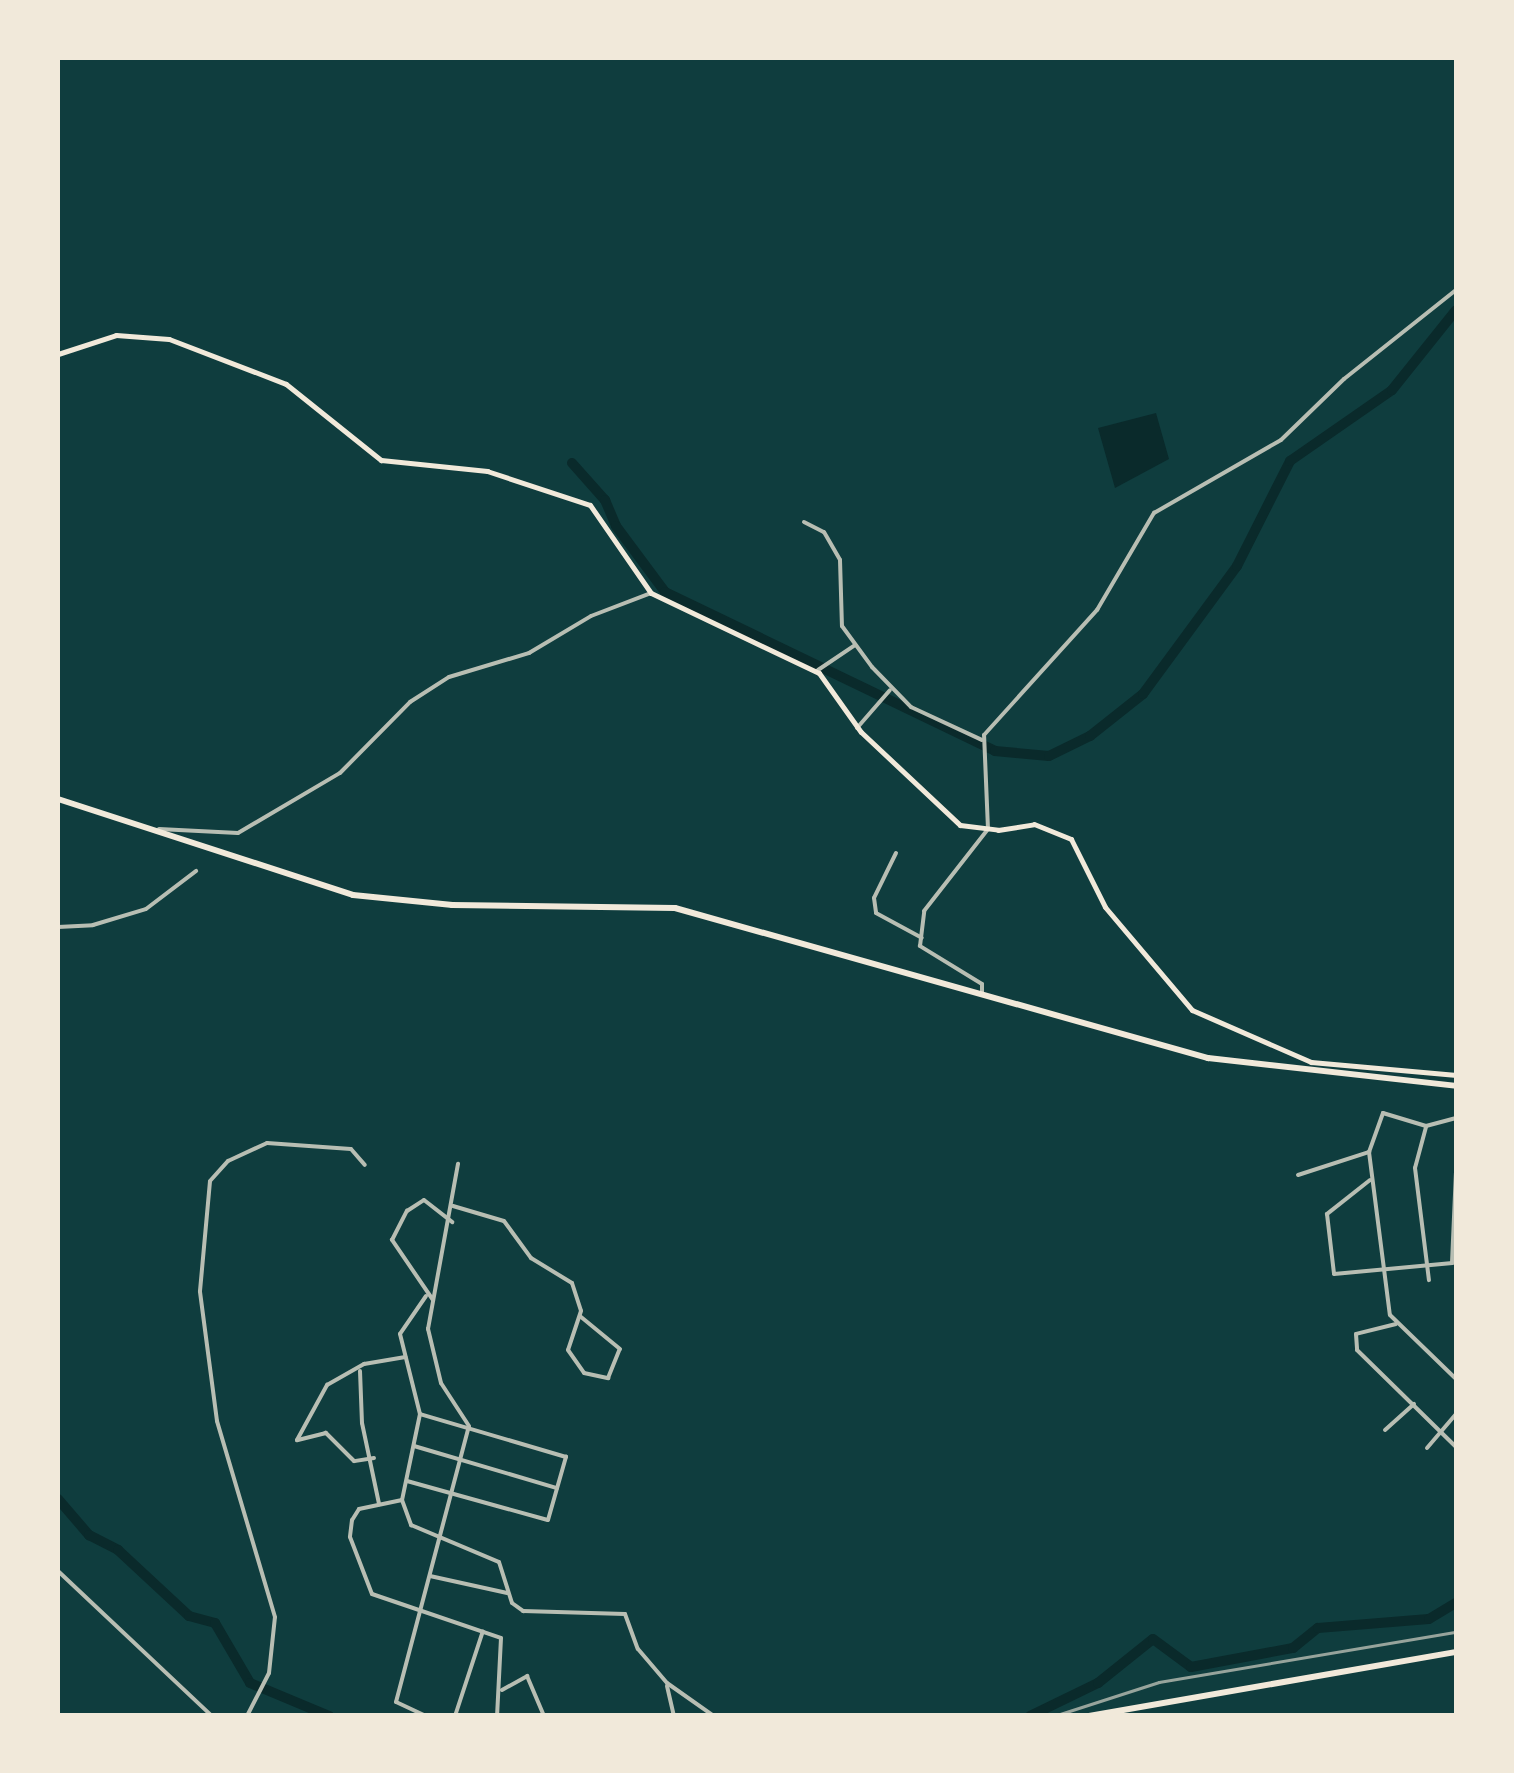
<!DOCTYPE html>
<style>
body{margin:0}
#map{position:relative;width:1514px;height:1773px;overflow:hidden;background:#0f3d3e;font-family:"Archivo Narrow",sans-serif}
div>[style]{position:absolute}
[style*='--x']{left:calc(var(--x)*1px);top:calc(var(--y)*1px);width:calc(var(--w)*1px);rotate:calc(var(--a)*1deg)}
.water>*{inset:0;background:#0a2a2b}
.river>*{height:10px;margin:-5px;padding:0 5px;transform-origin:5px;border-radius:5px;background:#0a2a2b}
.minor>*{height:4px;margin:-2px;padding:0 2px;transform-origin:2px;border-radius:2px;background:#b8beb3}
.tertiary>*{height:4px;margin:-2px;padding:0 2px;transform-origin:2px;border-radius:2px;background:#b8beb3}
.secondary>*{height:5px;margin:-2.5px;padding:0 2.5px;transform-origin:2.5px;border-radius:2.5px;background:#f1e9da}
.trunk>*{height:6px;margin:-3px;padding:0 3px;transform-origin:3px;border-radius:3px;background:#f1e9da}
.rail>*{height:2.5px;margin:-1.25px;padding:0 1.25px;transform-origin:1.25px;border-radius:1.25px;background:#97a49c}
span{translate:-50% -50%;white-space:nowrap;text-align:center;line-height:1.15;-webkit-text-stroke:9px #f1e9da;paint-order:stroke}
.frame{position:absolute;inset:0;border:60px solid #f1e9da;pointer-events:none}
</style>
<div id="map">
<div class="water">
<div style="clip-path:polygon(1156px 413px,1169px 459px,1115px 488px,1098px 428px)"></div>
</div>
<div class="river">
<div style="--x:572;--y:463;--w:50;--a:48.3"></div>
<div style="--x:605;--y:500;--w:28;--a:67"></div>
<div style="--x:616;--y:526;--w:82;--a:53.4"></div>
<div style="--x:665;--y:592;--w:366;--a:25.7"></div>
<div style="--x:995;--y:751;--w:54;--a:5.3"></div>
<div style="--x:1049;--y:756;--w:46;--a:-26"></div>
<div style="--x:1090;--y:736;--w:68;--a:-38.4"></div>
<div style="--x:1143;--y:694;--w:159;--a:-53.7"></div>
<div style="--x:1237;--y:566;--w:118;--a:-63.2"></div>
<div style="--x:1290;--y:461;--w:124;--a:-34.8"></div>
<div style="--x:1392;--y:390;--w:102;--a:-51.3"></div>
<div style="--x:58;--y:1499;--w:48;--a:49.3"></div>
<div style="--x:89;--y:1535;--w:33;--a:27"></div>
<div style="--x:118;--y:1550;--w:97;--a:42.9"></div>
<div style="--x:189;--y:1616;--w:27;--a:15"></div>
<div style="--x:215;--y:1623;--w:69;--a:59.7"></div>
<div style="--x:250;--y:1683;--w:86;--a:22.7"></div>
<div style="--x:1030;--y:1716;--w:76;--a:-25.9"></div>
<div style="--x:1098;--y:1683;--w:70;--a:-38.7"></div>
<div style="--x:1153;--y:1639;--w:47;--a:36.4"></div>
<div style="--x:1191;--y:1667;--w:104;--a:-10.6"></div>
<div style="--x:1293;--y:1648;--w:32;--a:-39"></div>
<div style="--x:1318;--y:1628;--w:111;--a:-4.6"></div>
<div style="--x:1429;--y:1619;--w:31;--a:-31"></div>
</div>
<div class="minor">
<div style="--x:804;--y:522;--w:22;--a:27"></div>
<div style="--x:824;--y:532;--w:32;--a:60"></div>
<div style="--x:840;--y:560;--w:66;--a:88.3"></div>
<div style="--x:842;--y:626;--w:51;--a:53.8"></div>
<div style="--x:872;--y:667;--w:56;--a:45.7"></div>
<div style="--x:911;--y:707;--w:78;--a:24.9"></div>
<div style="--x:818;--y:670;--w:45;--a:-34"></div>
<div style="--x:857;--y:728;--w:50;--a:-49"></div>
<div style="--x:159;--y:829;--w:79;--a:2.9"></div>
<div style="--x:238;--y:833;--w:118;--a:-30.5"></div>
<div style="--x:340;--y:773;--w:100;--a:-45.4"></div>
<div style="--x:410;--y:702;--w:46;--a:-32.7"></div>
<div style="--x:449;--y:677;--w:84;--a:-16.7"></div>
<div style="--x:529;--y:653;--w:72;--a:-30.8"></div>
<div style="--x:591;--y:616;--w:64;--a:-21"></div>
<div style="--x:896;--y:853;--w:50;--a:116.1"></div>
<div style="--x:874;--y:898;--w:15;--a:82"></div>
<div style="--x:876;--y:913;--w:52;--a:28.5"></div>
<div style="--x:58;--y:927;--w:35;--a:-3"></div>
<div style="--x:93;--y:925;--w:55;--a:-16.8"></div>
<div style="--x:146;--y:909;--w:63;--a:-37.2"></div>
<div style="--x:982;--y:992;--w:8;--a:-90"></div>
<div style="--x:982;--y:984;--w:73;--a:-148.5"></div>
<div style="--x:920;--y:946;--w:35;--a:-83"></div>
<div style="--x:924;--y:911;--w:104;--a:-52"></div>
<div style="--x:1456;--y:1118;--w:31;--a:165"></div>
<div style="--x:1426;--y:1126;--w:45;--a:-163.2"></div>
<div style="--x:1383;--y:1113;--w:41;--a:109.7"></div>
<div style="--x:1369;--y:1152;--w:164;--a:82.7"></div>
<div style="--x:1390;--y:1315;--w:92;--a:44.1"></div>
<div style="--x:1426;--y:1127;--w:42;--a:105"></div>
<div style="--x:1415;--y:1168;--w:113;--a:82.9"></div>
<div style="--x:1298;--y:1175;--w:75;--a:-17.9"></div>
<div style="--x:1370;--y:1180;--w:55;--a:141.7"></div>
<div style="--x:1327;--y:1214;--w:60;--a:83.3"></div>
<div style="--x:1334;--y:1274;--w:119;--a:-5.3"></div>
<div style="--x:1452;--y:1263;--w:90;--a:-87.5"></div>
<div style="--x:453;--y:1206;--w:53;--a:16.4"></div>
<div style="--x:504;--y:1221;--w:46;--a:53.9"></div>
<div style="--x:531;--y:1258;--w:48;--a:31.4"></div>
<div style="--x:572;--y:1283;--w:29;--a:72"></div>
<div style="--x:581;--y:1311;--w:41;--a:108.4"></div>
<div style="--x:568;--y:1350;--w:28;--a:55"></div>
<div style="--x:584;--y:1373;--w:25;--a:12"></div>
<div style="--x:608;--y:1378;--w:31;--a:-68"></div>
<div style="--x:620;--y:1349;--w:52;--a:-140.5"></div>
<div style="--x:426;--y:1296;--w:46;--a:124.4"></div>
<div style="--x:400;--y:1334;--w:82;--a:76"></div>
<div style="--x:420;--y:1414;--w:88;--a:101.8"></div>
<div style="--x:402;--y:1500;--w:27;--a:70"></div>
<div style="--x:411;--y:1525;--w:95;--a:22.8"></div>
<div style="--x:499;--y:1562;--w:43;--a:72.4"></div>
<div style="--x:512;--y:1603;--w:14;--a:36"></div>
<div style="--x:523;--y:1611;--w:102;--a:1.7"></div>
<div style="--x:625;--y:1614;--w:37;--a:70"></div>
<div style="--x:638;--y:1649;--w:45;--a:49.5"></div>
<div style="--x:667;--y:1683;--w:57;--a:35.1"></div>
<div style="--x:433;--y:1300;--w:73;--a:-124.3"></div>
<div style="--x:392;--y:1240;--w:33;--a:-63"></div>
<div style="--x:407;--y:1211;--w:20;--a:-33"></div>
<div style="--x:424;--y:1200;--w:36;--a:38"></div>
<div style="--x:1396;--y:1324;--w:41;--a:166"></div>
<div style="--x:1356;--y:1334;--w:16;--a:86"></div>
<div style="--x:1357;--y:1350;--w:139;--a:44.4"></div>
<div style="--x:360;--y:1371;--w:52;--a:87.8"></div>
<div style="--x:362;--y:1423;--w:83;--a:78.1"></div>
<div style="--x:1385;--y:1430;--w:39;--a:-42"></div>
<div style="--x:414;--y:1446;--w:149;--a:16.4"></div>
<div style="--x:1427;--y:1448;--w:45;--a:-49.5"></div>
<div style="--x:374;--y:1458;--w:20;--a:171"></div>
<div style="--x:354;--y:1461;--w:40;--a:-135"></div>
<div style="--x:326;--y:1433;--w:30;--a:166"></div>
<div style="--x:297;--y:1440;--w:63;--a:-61.4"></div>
<div style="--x:327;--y:1385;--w:43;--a:-29.6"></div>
<div style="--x:364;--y:1364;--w:42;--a:-9.7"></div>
<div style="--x:407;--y:1481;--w:146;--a:15.5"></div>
<div style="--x:548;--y:1520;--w:66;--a:-74.1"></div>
<div style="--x:566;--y:1457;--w:152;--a:-163.6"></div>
<div style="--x:402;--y:1500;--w:44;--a:168.2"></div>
<div style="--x:359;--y:1509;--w:13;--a:122"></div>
<div style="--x:352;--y:1520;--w:17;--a:97"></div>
<div style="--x:350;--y:1537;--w:61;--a:68.9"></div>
<div style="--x:372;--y:1594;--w:136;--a:18.8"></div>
<div style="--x:501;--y:1638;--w:78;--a:92.9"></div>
<div style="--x:1456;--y:1574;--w:4;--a:90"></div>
<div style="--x:430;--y:1576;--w:79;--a:12.4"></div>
<div style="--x:667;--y:1686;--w:31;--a:77"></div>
<div style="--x:502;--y:1690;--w:29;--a:-29"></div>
<div style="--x:527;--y:1676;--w:43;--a:67"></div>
<div style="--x:247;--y:1716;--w:48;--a:-62.9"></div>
<div style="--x:269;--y:1673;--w:56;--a:-83.9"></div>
<div style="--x:275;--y:1617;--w:204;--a:-106.5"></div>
<div style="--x:217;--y:1421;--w:131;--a:-97.5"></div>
<div style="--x:200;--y:1291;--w:110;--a:-84.8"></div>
<div style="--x:210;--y:1181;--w:27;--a:-48"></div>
<div style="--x:228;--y:1161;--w:43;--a:-24.8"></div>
<div style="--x:267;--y:1143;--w:84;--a:4.1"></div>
<div style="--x:351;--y:1149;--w:21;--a:49"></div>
<div style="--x:426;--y:1716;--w:33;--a:-155"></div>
<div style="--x:396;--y:1702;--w:285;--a:-75.2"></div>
<div style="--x:469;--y:1426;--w:51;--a:-123.1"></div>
<div style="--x:441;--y:1383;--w:56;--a:-103.5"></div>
<div style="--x:428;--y:1329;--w:168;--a:-79.7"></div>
<div style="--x:455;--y:1716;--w:89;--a:-71.8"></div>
</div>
<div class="tertiary">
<div style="--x:988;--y:829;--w:94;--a:-92.4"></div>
<div style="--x:984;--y:735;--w:169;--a:-47.9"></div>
<div style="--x:1097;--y:610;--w:113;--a:-59.6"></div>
<div style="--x:1154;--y:513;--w:146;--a:-29.9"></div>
<div style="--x:1281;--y:440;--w:88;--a:-44.1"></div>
<div style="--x:1344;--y:379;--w:143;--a:-38.5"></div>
<div style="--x:58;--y:1571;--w:212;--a:43.3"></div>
</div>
<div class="secondary">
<div style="--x:58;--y:354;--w:61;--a:-18.1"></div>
<div style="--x:116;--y:335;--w:53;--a:4.3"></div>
<div style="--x:169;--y:339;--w:125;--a:21"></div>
<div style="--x:286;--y:384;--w:122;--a:38.7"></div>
<div style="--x:381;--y:460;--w:107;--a:5.9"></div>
<div style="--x:487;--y:471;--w:108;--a:18.3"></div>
<div style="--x:590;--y:505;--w:107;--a:55.3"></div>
<div style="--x:651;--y:593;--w:186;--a:25.5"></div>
<div style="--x:819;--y:673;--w:72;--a:54.6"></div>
<div style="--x:861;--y:732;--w:136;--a:43.2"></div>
<div style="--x:960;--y:825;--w:38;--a:7"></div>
<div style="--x:998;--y:830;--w:36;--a:-9"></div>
<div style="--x:1034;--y:824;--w:40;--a:22"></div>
<div style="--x:1071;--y:839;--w:76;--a:63.4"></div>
<div style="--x:1105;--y:907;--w:135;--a:49.8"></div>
<div style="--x:1192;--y:1010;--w:130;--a:23.6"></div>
<div style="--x:1311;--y:1062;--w:146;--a:5.1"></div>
</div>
<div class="trunk">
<div style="--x:58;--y:799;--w:310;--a:18"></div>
<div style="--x:353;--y:895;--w:100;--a:5.8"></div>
<div style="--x:452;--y:905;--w:223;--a:0.8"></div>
<div style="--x:675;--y:908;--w:554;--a:15.72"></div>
<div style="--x:1208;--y:1058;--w:250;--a:6.4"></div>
<div style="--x:1089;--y:1716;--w:373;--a:-9.9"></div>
</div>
<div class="rail">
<div style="--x:1054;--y:1716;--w:110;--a:-17.9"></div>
<div style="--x:1159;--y:1682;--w:301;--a:-9.6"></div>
</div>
<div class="frame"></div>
</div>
